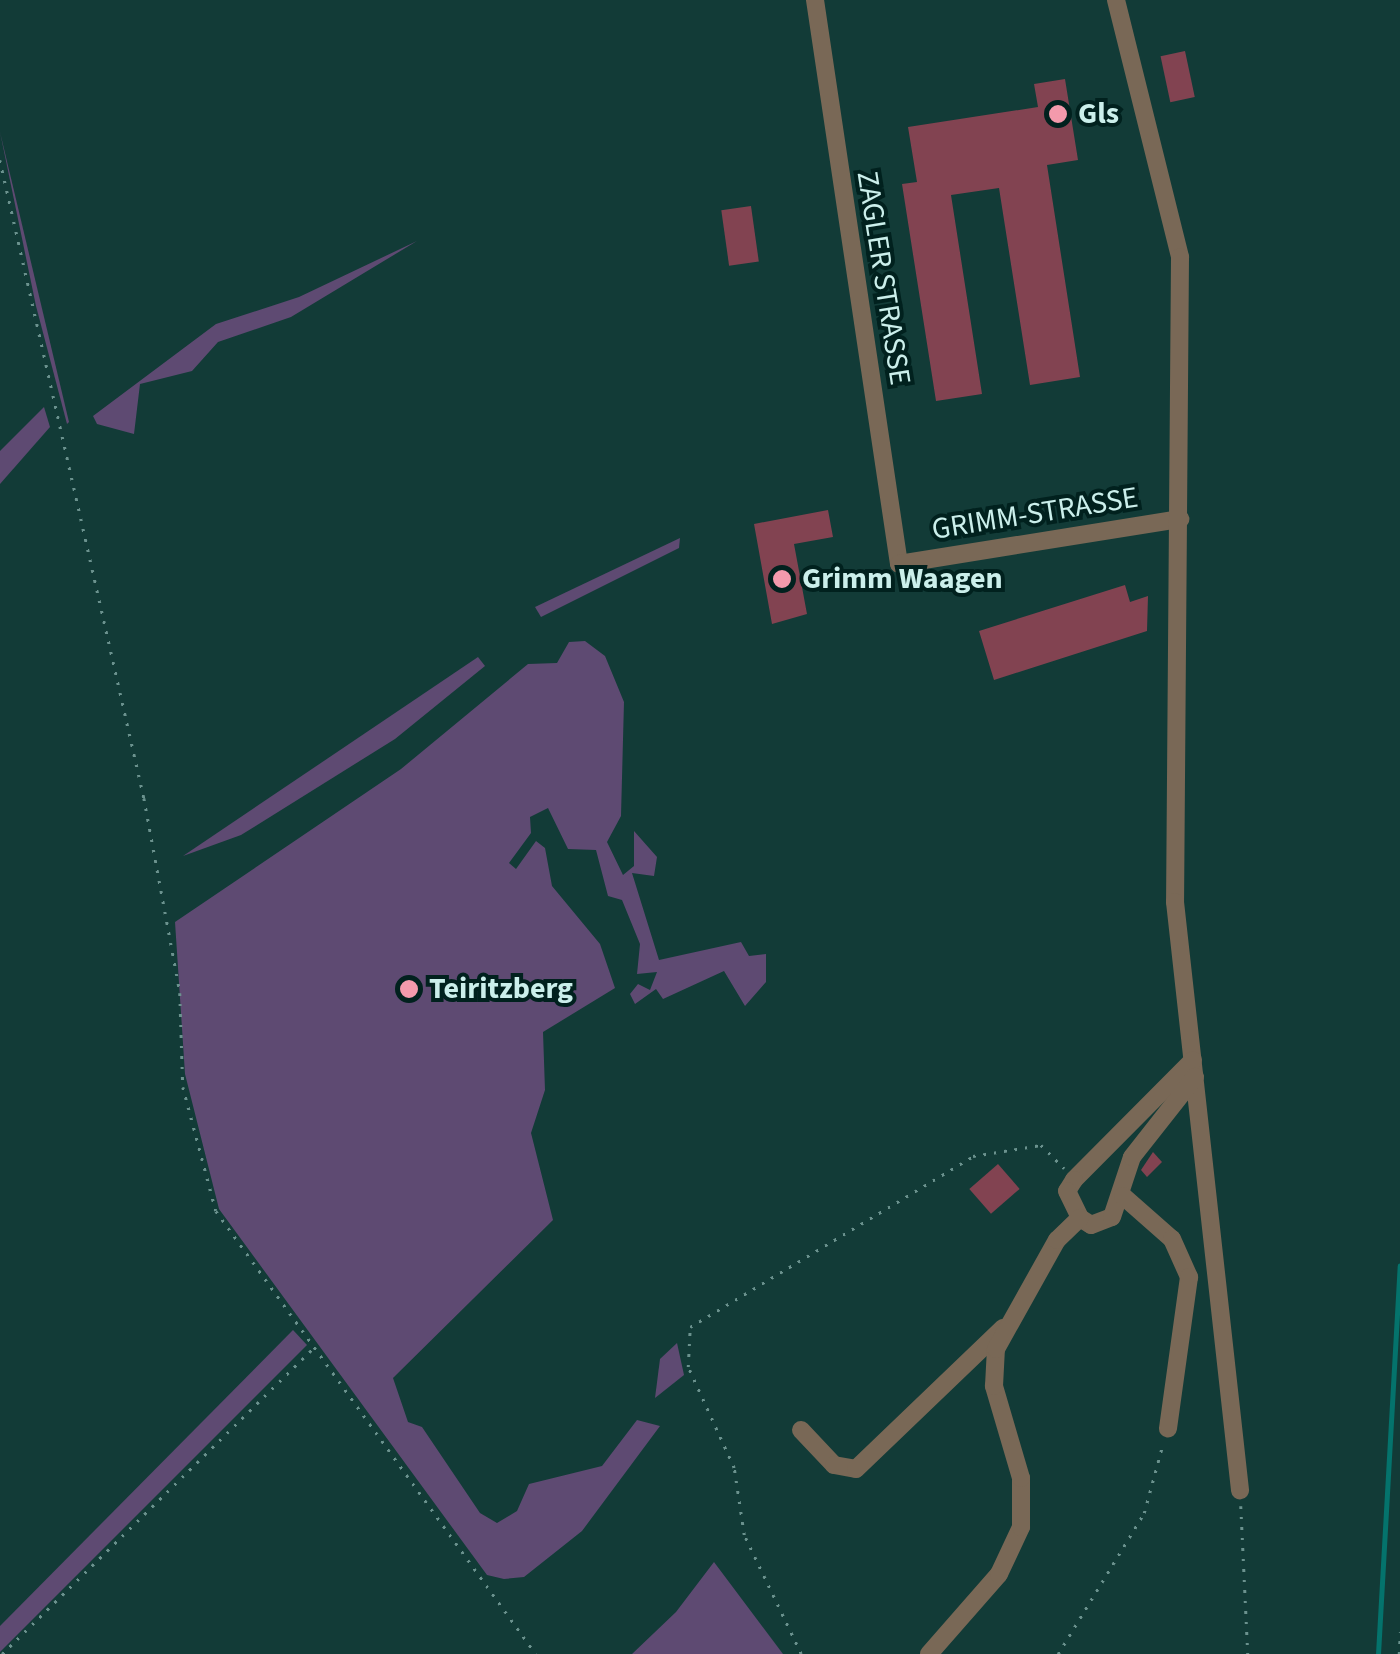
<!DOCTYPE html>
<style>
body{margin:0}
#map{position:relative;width:1400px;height:1654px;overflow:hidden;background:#123b37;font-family:"Source Sans 3",sans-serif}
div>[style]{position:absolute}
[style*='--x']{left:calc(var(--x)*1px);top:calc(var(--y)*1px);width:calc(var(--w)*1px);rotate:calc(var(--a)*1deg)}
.green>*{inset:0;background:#5e4a72}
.stream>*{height:5px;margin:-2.5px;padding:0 2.5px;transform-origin:2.5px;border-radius:2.5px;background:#04736c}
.building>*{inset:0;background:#824351;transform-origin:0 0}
.path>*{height:2.5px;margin-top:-1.25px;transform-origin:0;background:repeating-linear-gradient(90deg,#6b928e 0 2.5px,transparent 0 10.5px)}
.minor>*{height:18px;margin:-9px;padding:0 9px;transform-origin:9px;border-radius:9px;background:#796856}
.dots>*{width:28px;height:28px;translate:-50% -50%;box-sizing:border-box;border:5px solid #01211e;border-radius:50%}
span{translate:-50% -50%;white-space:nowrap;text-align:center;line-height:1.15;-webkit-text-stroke:8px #01211e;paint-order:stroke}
.poi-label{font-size:30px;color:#cbefeb;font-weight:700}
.left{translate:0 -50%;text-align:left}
.street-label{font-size:30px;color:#cbefeb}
</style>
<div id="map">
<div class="green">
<div style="clip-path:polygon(0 132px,69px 422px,67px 424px,36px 306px)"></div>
<div style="clip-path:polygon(417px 241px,291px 317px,218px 342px,192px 371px,140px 384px,134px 434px,97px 424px,93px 416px,216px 324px,299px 297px)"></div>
<div style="clip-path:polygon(44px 407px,50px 427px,0 484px,0 451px)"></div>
<div style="clip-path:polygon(680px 538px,679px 548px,541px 617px,535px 607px)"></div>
<div style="clip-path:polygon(585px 641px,605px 656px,624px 702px,621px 816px,607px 842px,623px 875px,634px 866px,634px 831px,657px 857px,654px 876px,632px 873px,659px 960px,741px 942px,749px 956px,766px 954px,766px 982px,745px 1006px,724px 971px,663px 999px,656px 989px,635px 1004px,630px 994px,638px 984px,650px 990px,657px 972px,637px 974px,640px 944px,622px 900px,608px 896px,596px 850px,568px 849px,548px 808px,530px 817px,531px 833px,509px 863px,516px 869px,536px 841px,545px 848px,552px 886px,600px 944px,615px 988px,543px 1032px,545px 1090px,531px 1133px,553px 1220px,393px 1378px,408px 1422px,422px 1427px,480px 1513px,497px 1523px,517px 1511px,529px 1484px,602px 1466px,637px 1420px,660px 1426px,582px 1531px,524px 1577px,504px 1579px,487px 1575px,219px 1209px,185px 1074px,175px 922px,401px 769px,528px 664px,557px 663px,569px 642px)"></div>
<div style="clip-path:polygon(478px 657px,485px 666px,395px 739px,241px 835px,183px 856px)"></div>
<div style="clip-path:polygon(293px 1330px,307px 1345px,0 1652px,0 1626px)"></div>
<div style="clip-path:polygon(677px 1343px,684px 1375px,655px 1398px,660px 1359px)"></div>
<div style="clip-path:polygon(714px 1562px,783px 1654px,632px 1654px,676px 1612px)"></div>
</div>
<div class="stream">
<div style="--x:1378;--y:1654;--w:389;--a:-86.8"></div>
</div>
<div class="building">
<div style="left:1185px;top:51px;width:47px;height:25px;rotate:78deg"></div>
<div style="clip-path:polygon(1065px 79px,1078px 160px,1047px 165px,1080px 377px,1030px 385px,999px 188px,951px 195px,982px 394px,936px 401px,902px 184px,917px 182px,908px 127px,1038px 107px,1034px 84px)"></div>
<div style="left:751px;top:206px;width:56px;height:30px;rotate:82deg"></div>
<div style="clip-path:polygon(828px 510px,833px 537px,794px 544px,807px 614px,772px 624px,754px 524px)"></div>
<div style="clip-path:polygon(1125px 585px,1130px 602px,1148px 596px,1147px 631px,994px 680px,979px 631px)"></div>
<div style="clip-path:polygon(1153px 1152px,1162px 1162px,1147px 1177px,1141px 1170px)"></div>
<div style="left:998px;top:1164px;width:33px;height:38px;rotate:49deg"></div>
</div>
<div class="path">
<div style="--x:0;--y:160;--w:654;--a:77.28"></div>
<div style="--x:144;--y:798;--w:198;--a:79.5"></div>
<div style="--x:180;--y:993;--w:94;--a:88.2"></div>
<div style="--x:183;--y:1087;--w:128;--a:75.1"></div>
<div style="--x:216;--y:1211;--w:546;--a:54.16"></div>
<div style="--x:1241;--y:1506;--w:148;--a:87.3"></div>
<div style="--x:2;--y:1654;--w:439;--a:-44.5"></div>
<div style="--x:801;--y:1654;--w:132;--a:-115.6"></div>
<div style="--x:744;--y:1535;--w:68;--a:-98.5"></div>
<div style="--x:734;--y:1468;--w:111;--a:-114.5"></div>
<div style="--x:688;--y:1367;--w:40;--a:-87.1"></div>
<div style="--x:690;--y:1327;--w:331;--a:-31.1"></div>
<div style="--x:973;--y:1156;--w:69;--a:-9.2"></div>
<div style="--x:1041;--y:1145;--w:33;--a:45"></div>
<div style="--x:1058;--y:1654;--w:165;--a:-58.6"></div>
<div style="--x:1144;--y:1513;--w:68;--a:-74.7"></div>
<div style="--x:1399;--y:1654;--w:22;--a:-87"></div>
</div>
<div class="minor">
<div style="--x:815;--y:0;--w:570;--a:81.53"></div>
<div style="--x:899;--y:564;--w:285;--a:-9.1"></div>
<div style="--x:1116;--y:0;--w:265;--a:76"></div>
<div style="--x:1180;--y:257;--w:645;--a:90.44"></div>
<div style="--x:1175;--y:902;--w:592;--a:83.69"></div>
<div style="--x:1193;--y:1060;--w:169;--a:134.8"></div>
<div style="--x:1074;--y:1180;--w:13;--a:122"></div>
<div style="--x:1067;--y:1191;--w:30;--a:64"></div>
<div style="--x:1080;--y:1218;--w:13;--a:32"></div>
<div style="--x:1091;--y:1225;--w:22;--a:-21"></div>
<div style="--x:1112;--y:1217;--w:63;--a:-71.6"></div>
<div style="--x:1132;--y:1157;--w:102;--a:-51.8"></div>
<div style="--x:1123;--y:1196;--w:65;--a:41.3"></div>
<div style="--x:1172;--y:1239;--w:42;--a:65.9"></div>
<div style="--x:1189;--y:1277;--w:153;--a:97.9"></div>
<div style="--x:801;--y:1430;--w:48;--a:46.7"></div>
<div style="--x:834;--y:1465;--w:22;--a:10"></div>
<div style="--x:856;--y:1469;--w:204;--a:-43.8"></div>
<div style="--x:929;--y:1654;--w:106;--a:-48.8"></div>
<div style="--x:999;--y:1574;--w:52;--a:-64.9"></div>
<div style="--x:1021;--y:1527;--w:49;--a:-90"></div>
<div style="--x:1021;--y:1478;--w:96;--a:-106.4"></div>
<div style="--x:994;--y:1386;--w:37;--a:-87"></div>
<div style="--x:996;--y:1349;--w:125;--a:-60.8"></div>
<div style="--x:1057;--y:1240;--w:32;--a:-44"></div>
</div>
<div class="dots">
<div style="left:1058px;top:114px;background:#f39aac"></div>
<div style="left:782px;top:579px;background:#f39aac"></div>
<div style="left:409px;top:989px;background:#f39aac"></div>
</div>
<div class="poi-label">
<span class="left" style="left:1078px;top:114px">Gls</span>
<span class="left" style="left:802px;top:579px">Grimm Waagen</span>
<span class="left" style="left:429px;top:989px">Teiritzberg</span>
</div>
<div class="street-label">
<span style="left:883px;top:278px;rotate:81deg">ZAGLER STRASSE</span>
<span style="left:1035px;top:514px;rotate:-9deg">GRIMM-STRASSE</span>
</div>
</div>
